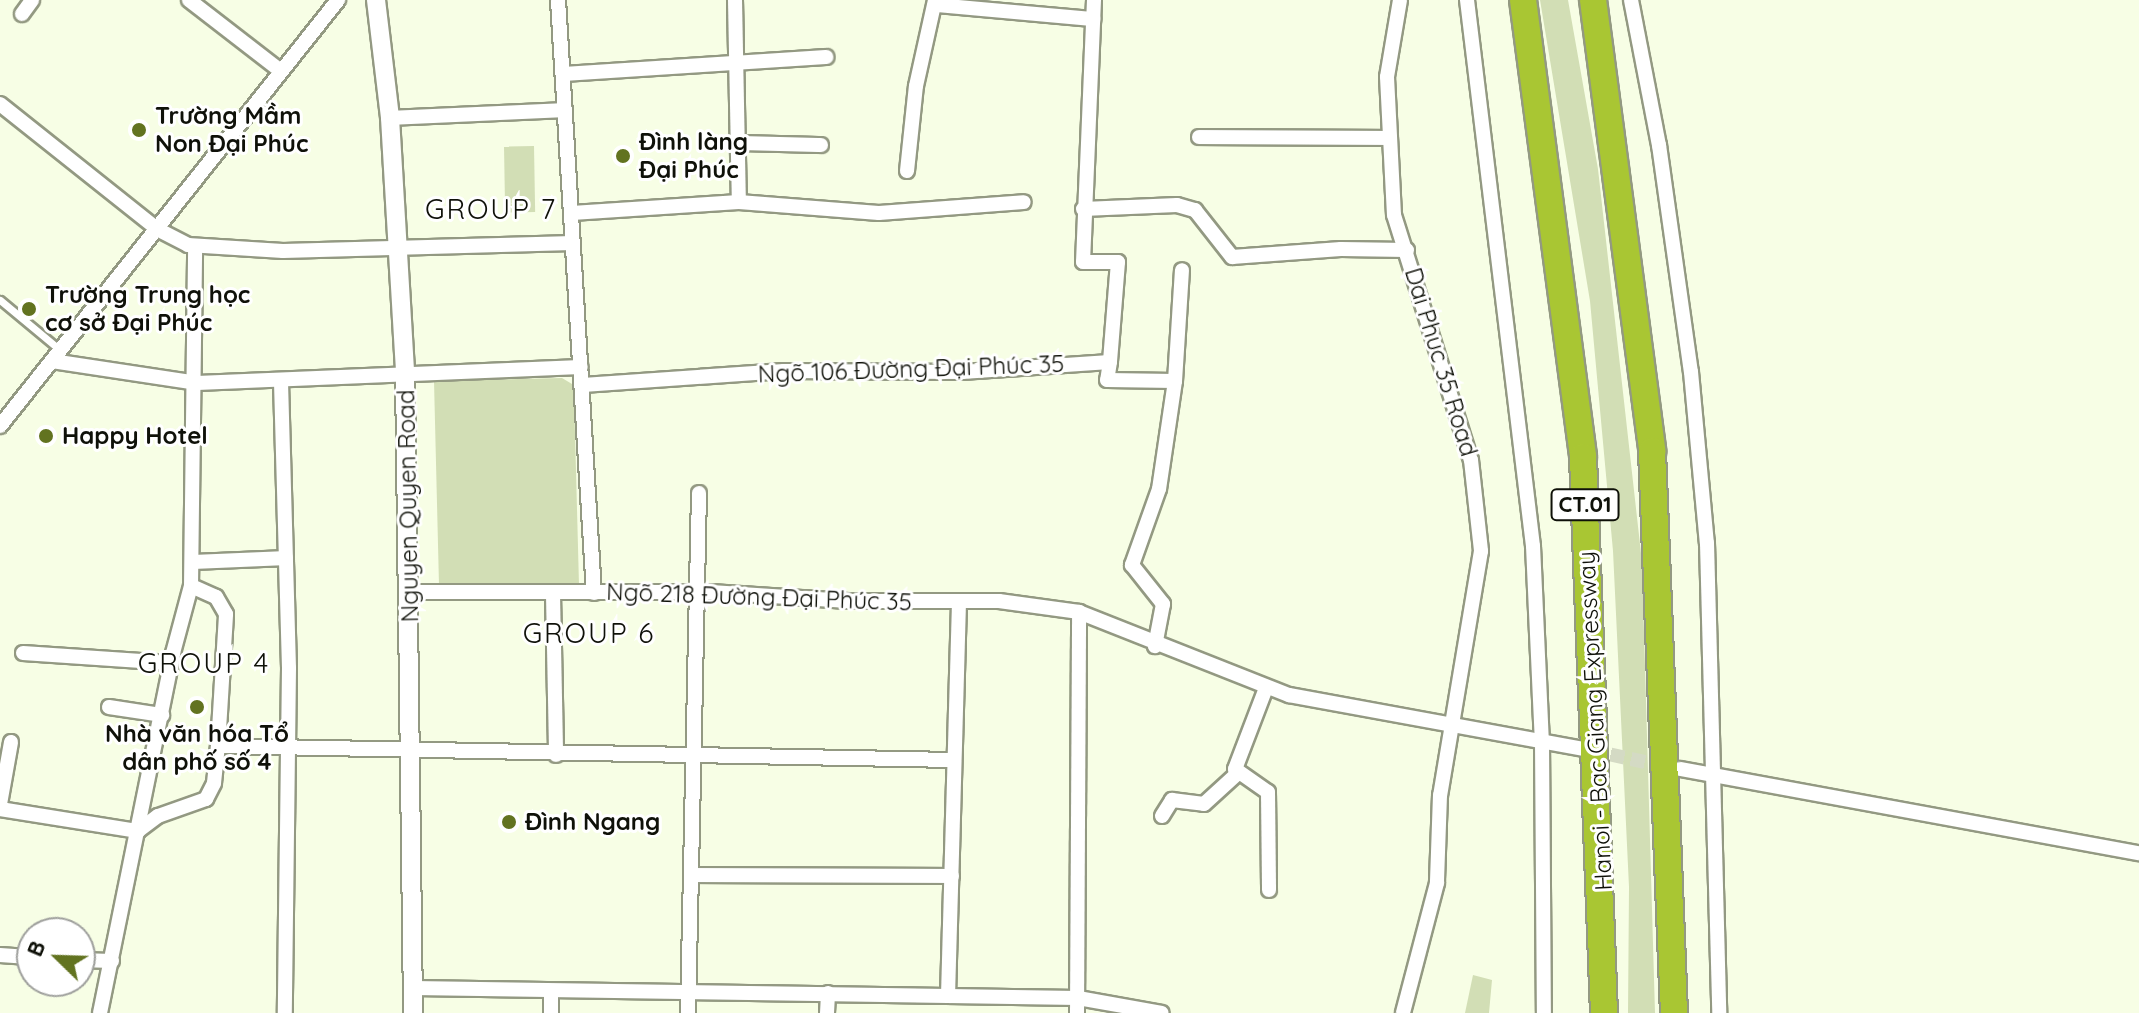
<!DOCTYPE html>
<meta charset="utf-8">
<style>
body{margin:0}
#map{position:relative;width:2139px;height:1013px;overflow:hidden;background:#f7fee5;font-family:Quicksand,sans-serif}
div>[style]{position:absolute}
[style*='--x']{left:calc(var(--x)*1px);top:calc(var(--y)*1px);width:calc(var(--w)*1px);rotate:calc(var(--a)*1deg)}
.green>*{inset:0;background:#d2deb5;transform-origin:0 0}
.minor-tunnel>*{height:14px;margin-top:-7px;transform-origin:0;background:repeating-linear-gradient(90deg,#d4dac4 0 14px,transparent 0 21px)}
.roads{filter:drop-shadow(2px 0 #939982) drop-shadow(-2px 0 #939982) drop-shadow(0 2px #939982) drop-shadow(0 -2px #939982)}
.service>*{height:7px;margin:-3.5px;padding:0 3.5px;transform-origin:3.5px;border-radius:3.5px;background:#fff}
.minor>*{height:14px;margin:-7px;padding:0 7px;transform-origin:7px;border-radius:7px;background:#fff}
.tertiary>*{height:18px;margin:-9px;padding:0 9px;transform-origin:9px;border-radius:9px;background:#fff}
.motorway>*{height:26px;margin:-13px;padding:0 13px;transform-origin:13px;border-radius:13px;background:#a9c633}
.dots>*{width:22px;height:22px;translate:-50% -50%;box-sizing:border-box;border:4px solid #fff;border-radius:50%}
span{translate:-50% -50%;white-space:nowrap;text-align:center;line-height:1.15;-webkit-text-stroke:6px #fff;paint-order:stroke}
.shield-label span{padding:2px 6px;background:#fff;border:2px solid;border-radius:6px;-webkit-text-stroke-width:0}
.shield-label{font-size:22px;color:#0f1109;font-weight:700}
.poi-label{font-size:24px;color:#0f1109;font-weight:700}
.left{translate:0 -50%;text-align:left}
.street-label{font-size:24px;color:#0f1109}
.quarter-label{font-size:28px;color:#0f1109;letter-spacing:2px}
.north{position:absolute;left:16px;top:917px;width:80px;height:80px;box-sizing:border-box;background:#fff;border:2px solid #9fa09d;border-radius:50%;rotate:293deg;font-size:22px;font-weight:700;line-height:32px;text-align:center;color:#0f1109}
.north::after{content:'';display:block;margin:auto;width:28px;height:36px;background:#627320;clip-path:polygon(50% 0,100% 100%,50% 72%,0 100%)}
</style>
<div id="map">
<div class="green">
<div style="clip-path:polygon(1540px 0,1568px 0,1598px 169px,1642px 562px,1655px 1013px,1628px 1013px,1629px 887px,1613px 551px,1590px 301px)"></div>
<div style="left:534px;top:146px;width:66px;height:30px;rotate:89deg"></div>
<div style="clip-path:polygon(562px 378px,572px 384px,574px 395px,579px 585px,439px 585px,434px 381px)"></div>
<div style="clip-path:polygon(1473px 975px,1492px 980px,1489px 1013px,1465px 1013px)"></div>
</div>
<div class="minor-tunnel">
<div style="--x:1590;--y:750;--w:80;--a:12.3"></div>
</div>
<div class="roads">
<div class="service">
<div style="--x:0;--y:300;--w:78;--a:39.8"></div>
</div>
<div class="minor">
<div style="--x:189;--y:0;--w:116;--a:37.7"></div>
<div style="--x:558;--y:0;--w:594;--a:86.53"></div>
<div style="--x:735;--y:0;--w:202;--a:88.9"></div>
<div style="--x:1094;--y:0;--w:262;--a:92.4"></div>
<div style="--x:1083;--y:262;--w:35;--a:0"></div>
<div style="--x:1118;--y:262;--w:100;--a:94.6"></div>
<div style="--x:1400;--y:0;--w:78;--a:99.6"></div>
<div style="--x:1387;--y:77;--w:138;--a:87.1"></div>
<div style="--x:1394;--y:215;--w:257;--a:72.6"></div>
<div style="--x:1471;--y:460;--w:92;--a:83.7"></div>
<div style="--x:1481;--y:551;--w:247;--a:99.5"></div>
<div style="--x:1440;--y:795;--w:88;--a:92"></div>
<div style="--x:1437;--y:883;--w:134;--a:104.7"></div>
<div style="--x:1467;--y:0;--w:550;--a:83.11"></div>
<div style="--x:1533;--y:546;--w:196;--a:87.4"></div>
<div style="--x:1542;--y:742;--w:271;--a:89.6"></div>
<div style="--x:1631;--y:0;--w:148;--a:79.1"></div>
<div style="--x:1659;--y:145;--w:229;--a:82"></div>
<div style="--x:1691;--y:372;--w:172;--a:84.7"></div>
<div style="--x:1707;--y:543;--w:470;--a:88.5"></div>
<div style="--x:936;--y:5;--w:158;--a:5.1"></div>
<div style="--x:22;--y:14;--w:17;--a:-54"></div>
<div style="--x:563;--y:74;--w:264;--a:-3.7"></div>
<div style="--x:0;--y:104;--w:201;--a:38.5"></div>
<div style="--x:157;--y:229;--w:35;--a:27"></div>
<div style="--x:188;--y:245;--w:95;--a:3.6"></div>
<div style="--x:283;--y:251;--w:290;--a:-1.6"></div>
<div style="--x:390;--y:118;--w:175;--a:-2.6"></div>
<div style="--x:1199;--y:137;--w:191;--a:0.3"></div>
<div style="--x:738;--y:143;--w:83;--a:1.4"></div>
<div style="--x:907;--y:171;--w:85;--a:-84"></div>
<div style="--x:916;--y:86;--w:88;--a:-77.5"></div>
<div style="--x:1083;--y:209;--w:94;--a:-2.4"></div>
<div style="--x:1177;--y:205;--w:19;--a:16"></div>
<div style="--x:1195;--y:210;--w:60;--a:51.8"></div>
<div style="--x:1232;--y:257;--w:109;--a:-4.2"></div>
<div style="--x:1341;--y:249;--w:66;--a:0.9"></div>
<div style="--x:572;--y:213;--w:167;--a:-3.8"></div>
<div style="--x:739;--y:202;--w:140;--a:4.5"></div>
<div style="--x:879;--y:213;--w:145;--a:-4.3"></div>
<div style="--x:52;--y:361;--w:147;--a:8.6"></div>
<div style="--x:197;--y:383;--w:384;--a:-2.4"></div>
<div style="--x:1175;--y:381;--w:111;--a:-86.4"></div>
<div style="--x:281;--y:382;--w:286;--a:88.4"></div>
<div style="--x:289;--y:668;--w:345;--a:90.7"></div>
<div style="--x:583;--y:385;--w:201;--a:-4"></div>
<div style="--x:784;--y:371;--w:178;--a:0.3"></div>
<div style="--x:962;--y:372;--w:148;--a:-3.9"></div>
<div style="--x:1110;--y:362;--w:18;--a:99"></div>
<div style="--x:1107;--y:380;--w:68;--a:0.8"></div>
<div style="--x:1175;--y:381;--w:109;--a:98.4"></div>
<div style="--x:1159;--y:489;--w:81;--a:109.6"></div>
<div style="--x:1132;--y:565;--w:50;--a:51.5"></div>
<div style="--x:1163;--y:604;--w:43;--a:100.8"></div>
<div style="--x:0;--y:426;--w:544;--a:-51.57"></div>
<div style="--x:194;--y:562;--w:92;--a:-2.5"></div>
<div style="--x:410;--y:592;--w:301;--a:0"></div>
<div style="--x:711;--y:592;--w:137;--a:3.8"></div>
<div style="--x:848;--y:601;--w:151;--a:0"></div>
<div style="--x:999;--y:601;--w:81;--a:7.8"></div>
<div style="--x:1079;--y:612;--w:226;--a:21.6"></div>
<div style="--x:1289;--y:695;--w:306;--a:10.4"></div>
<div style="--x:553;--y:594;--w:161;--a:88.9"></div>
<div style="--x:23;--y:653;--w:148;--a:3.9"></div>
<div style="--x:1266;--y:688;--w:87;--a:110.9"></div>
<div style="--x:1235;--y:769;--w:40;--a:34.9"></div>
<div style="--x:1268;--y:792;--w:98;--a:89.4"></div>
<div style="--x:109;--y:707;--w:54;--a:8.6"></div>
<div style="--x:218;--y:746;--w:735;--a:1.09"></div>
<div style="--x:1680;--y:769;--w:467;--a:10.4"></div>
<div style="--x:0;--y:804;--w:63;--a:-79.9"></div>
<div style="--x:0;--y:809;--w:140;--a:9.1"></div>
<div style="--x:138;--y:831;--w:25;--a:-37"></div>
<div style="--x:158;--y:816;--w:51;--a:-19.5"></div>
<div style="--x:206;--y:799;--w:18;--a:-63"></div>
<div style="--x:214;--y:783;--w:37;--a:-84"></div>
<div style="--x:218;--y:746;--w:132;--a:-86.5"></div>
<div style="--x:226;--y:614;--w:20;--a:-120"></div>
<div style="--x:216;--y:597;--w:27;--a:-156"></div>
<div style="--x:1162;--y:816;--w:19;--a:-58"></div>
<div style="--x:1172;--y:800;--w:32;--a:7"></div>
<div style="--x:1204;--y:804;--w:46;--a:-42.4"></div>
<div style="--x:695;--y:875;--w:257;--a:0.2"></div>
<div style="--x:0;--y:955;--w:32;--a:4"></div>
<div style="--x:80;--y:960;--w:32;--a:2"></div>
<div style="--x:413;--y:988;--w:665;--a:0.86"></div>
<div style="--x:1078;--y:998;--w:85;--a:10.1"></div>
<div style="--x:948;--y:996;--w:394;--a:-88.4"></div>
<div style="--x:100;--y:1013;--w:367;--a:-78.5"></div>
<div style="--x:173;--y:653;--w:69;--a:-75"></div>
<div style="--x:191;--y:586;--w:340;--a:-89.3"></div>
<div style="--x:551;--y:1013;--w:22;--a:-90"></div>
<div style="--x:688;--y:1013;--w:520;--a:-88.79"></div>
<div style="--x:827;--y:1013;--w:20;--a:-87"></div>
<div style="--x:1077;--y:1013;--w:401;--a:-89.7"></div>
</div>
<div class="tertiary">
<div style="--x:376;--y:0;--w:119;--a:83.2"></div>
<div style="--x:390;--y:118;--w:255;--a:86.6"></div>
<div style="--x:405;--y:373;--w:640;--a:89.28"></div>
</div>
<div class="motorway">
<div style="--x:1523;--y:0;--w:461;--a:82.5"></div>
<div style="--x:1583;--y:457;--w:556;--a:87.84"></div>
<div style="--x:1593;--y:0;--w:455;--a:82.5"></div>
<div style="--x:1652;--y:451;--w:562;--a:87.76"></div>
</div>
</div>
<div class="dots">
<div style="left:139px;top:130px;background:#627320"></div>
<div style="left:623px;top:156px;background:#627320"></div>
<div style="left:29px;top:309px;background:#627320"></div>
<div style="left:46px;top:436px;background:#627320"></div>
<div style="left:197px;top:707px;background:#627320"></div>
<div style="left:509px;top:822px;background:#627320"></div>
</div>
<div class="shield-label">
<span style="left:1585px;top:505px">CT.01</span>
</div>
<div class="poi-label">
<span class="left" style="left:155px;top:130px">Trường Mầm<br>Non Đại Phúc</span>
<span class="left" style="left:639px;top:156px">Đình làng<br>Đại Phúc</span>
<span class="left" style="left:45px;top:309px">Trường Trung học<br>cơ sở Đại Phúc</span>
<span class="left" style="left:62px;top:436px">Happy Hotel</span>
<span style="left:197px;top:748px">Nhà văn hóa Tổ<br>dân phố số 4</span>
<span class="left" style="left:525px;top:822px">Đình Ngang</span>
</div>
<div class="street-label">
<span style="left:1441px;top:362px;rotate:73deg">Dai Phuc 35 Road</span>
<span style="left:911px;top:369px;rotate:-2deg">Ngõ 106 Đường Đại Phúc 35</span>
<span style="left:408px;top:506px;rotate:-91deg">Nguyen Quyen Road</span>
<span style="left:759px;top:597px;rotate:2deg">Ngõ 218 Đường Đại Phúc 35</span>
<span style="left:1595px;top:721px;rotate:-93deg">Hanoi - Bac Giang Expressway</span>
</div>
<div class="quarter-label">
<span style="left:491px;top:209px">GROUP 7</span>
<span style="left:589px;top:633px">GROUP 6</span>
<span style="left:204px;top:663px">GROUP 4</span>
</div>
<div class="north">B</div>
</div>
